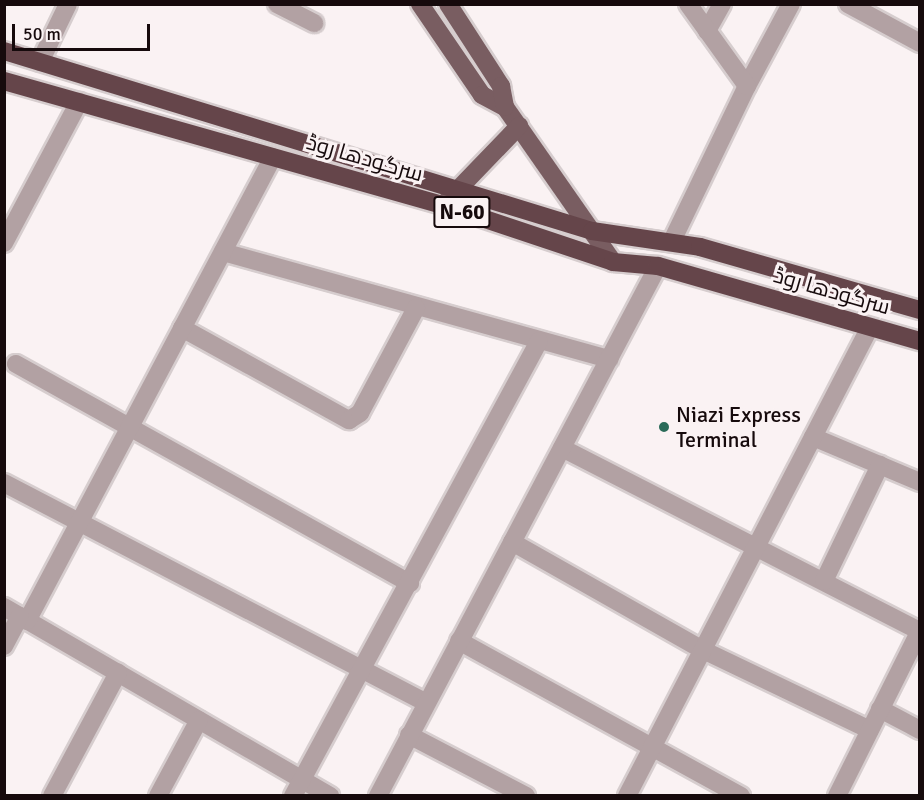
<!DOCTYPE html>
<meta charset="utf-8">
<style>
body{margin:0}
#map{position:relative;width:924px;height:800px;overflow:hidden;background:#faf2f3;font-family:Signika,Cairo,sans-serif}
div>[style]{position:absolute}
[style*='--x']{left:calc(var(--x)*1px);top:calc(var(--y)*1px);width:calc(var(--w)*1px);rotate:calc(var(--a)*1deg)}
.roads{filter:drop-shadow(2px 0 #d6cdce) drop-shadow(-2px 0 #d6cdce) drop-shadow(0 2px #d6cdce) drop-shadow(0 -2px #d6cdce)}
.minor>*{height:18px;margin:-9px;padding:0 9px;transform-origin:9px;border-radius:9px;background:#b2a1a3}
.major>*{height:18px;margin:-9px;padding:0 9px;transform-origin:9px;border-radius:9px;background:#795d61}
.highway>*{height:18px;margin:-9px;padding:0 9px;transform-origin:9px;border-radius:9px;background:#65454a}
.dots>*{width:16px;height:16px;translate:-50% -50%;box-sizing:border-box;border:3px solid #faf2f3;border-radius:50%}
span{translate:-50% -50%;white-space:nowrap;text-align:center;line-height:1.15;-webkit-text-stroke:6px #faf2f3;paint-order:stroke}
.shield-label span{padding:2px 4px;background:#faf2f3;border:2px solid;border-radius:4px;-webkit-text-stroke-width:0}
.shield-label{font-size:21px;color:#160a0c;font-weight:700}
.street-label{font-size:22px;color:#160a0c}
.poi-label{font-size:22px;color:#160a0c}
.left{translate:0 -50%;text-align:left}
.frame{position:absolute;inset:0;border:6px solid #160a0c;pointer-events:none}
.scale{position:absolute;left:12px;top:24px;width:138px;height:27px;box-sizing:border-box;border:3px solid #160a0c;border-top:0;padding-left:8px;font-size:18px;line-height:21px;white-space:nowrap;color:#160a0c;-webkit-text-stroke:4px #faf2f3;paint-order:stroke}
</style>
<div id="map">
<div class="roads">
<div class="minor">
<div style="--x:277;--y:4;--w:42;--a:27.2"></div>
<div style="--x:848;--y:4;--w:82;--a:28.4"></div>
<div style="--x:707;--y:31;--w:31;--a:-61"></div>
<div style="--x:40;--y:62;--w:64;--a:-64.2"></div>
<div style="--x:747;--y:86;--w:93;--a:-61.8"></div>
<div style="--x:672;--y:241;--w:172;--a:-64.2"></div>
<div style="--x:747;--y:86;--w:101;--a:-125.7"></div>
<div style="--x:4;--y:243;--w:160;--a:-62"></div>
<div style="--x:223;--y:252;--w:401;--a:15.5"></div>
<div style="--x:182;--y:328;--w:191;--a:28.9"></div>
<div style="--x:349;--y:420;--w:13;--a:-32"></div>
<div style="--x:360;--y:413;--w:119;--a:-61.9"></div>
<div style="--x:16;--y:364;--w:451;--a:29.1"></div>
<div style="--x:813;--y:437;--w:116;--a:22.8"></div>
<div style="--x:562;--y:448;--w:401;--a:27.1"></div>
<div style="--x:4;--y:483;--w:476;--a:27.5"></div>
<div style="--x:512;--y:542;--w:219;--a:29.5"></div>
<div style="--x:703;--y:650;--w:185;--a:25.6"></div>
<div style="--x:824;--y:581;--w:129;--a:-64.2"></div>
<div style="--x:4;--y:607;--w:377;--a:30.1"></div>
<div style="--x:27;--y:621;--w:525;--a:-62.07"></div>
<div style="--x:459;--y:641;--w:322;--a:28.8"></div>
<div style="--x:4;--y:646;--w:34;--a:-62"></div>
<div style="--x:880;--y:709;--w:45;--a:27.7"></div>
<div style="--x:409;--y:735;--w:132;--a:27.5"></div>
<div style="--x:52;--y:796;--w:140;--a:-61.8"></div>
<div style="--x:158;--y:796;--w:86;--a:-61.7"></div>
<div style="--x:293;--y:796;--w:517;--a:-61.6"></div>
<div style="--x:378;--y:796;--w:599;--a:-62.15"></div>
<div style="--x:627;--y:796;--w:528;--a:-62.61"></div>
<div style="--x:837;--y:796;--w:186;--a:-63.4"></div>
</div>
<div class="major">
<div style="--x:420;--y:4;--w:110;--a:55.7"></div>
<div style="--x:482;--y:95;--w:26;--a:28"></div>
<div style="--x:505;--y:107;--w:189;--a:55.1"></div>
<div style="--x:448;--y:4;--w:98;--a:57.1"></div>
<div style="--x:501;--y:86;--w:21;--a:79"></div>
<div style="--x:443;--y:205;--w:110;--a:-46.1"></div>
</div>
<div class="highway">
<div style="--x:4;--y:51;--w:615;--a:17.02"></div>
<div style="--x:592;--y:231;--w:109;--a:8.4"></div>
<div style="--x:700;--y:247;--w:229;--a:16"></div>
<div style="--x:4;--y:81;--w:456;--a:15.8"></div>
<div style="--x:443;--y:205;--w:179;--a:18.5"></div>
<div style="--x:613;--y:262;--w:45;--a:5.1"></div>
<div style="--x:658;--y:266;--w:273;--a:16"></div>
</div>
</div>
<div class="dots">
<div style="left:664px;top:427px;background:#296a58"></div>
</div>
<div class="shield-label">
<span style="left:462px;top:212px">N-60</span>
</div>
<div class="street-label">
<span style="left:365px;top:158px;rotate:16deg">سرگودھا روڈ</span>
<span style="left:832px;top:291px;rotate:16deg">سرگودھا روڈ</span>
</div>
<div class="poi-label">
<span class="left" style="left:676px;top:427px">Niazi Express<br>Terminal</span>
</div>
<div class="frame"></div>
<div class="scale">50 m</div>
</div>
